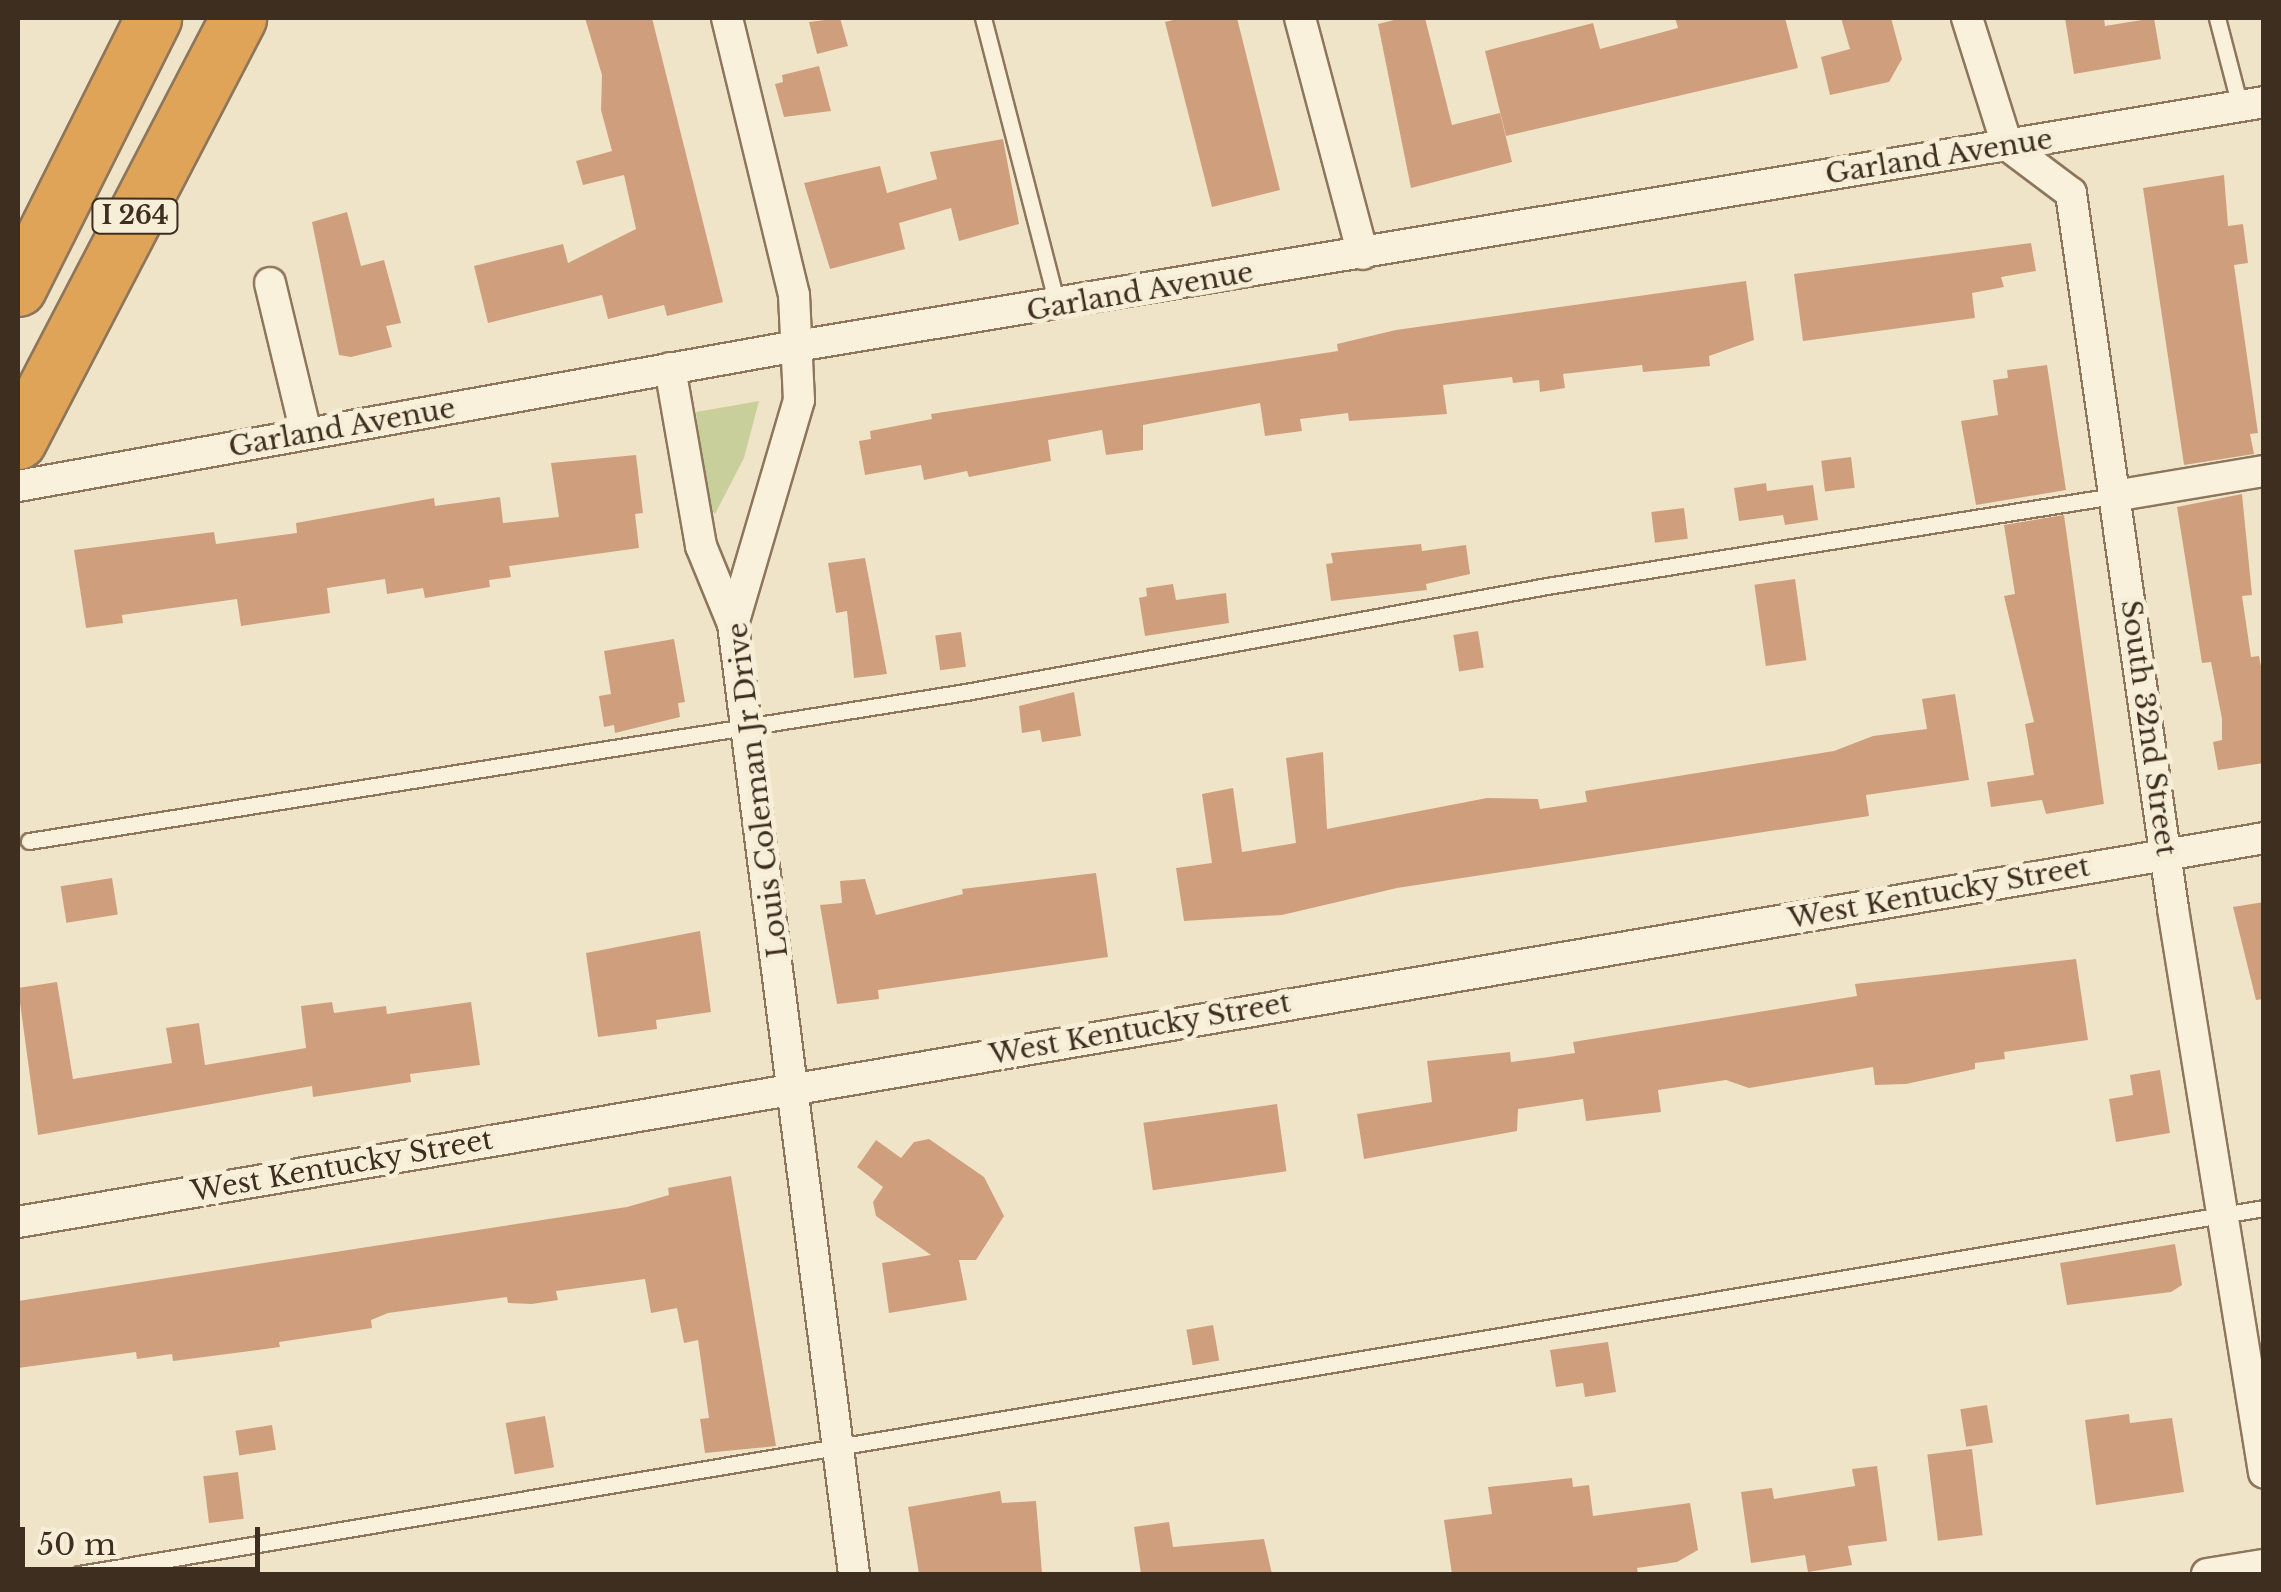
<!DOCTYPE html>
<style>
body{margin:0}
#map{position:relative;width:2281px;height:1592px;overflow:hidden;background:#f0e4c8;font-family:"Libre Baskerville",serif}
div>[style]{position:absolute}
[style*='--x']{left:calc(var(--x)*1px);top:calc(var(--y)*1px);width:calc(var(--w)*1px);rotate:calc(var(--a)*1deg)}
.green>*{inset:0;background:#c9cf9b}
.building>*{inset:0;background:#cf9f7d;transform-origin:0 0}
.roads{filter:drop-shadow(2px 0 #8d765c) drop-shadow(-2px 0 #8d765c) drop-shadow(0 2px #8d765c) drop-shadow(0 -2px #8d765c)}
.service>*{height:15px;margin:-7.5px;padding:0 7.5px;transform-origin:7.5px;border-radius:7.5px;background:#faf1dc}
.minor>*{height:30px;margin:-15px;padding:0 15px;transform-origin:15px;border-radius:15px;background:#faf1dc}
.motorway>*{height:55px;margin:-27.5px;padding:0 27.5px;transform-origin:27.5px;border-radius:27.5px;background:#e0a458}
span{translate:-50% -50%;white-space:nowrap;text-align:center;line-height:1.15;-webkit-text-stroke:10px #f7eed8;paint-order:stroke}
.shield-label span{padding:2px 8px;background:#f7eed8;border:2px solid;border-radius:8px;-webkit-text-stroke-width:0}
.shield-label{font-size:25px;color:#3d2e20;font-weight:700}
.street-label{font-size:28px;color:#3d2e20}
.frame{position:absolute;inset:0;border:20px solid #3d2e20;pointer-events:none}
.scale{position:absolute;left:20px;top:1527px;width:240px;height:45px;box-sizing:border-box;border:5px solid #3d2e20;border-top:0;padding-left:12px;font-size:30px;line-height:35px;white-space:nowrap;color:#3d2e20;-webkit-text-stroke:8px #f7eed8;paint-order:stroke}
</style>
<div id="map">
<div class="green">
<div style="clip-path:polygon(759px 401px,744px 458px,715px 514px,708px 506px,696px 412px)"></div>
</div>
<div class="building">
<div style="clip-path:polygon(585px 18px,652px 18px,723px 302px,667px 316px,664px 305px,608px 319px,602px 295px,488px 323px,474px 266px,563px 244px,568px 263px,636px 229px,624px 175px,583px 185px,576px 161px,612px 151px,601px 110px,602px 75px)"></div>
<div style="clip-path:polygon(840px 18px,848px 46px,817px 54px,809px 22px)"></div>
<div style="clip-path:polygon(1181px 18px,1237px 18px,1280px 190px,1212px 207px,1165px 22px)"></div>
<div style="clip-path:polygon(1402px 18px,1425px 18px,1452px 125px,1500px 113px,1512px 162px,1411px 188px,1378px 24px)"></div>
<div style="clip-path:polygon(1675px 18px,1785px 18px,1798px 68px,1506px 136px,1485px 51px,1593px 23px,1600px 49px,1678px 28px)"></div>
<div style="clip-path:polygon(1841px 18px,1891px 18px,1902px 59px,1889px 82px,1830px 95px,1821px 57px,1850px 49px)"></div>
<div style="clip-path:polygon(2065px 18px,2104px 18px,2105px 26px,2154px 18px,2161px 59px,2074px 74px)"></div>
<div style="clip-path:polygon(819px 66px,831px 111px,784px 117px,775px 84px,783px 82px,782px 75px)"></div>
<div style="clip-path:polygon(1003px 139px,1019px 224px,959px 241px,951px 208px,899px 223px,905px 249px,830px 269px,804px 183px,880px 166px,887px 193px,937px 179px,930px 152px)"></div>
<div style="clip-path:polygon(2224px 175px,2228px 226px,2243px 224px,2248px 263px,2234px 265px,2258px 433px,2250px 434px,2254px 454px,2184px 465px,2143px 188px)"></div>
<div style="clip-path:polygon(347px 212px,361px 266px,384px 260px,401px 323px,386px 326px,392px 347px,351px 357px,339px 355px,312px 222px)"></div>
<div style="clip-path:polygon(2031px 243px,2036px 271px,2001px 277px,2004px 287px,1972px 293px,1975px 318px,1803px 341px,1794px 274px)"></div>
<div style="clip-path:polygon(1746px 281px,1754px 340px,1709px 356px,1710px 366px,1643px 372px,1642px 365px,1563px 374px,1565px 388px,1540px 392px,1539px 380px,1513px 383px,1512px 377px,1443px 385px,1447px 414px,1349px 421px,1348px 413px,1300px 419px,1302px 431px,1265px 436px,1260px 403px,1143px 425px,1143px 450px,1106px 455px,1102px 430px,1048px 440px,1051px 461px,969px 477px,967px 471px,924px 480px,921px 465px,865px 475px,859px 441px,871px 439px,870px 431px,932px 419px,931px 414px,1338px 351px,1337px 344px,1396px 330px)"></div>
<div style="clip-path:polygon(2047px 365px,2066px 490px,1976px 505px,1961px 421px,1998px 415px,1993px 380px,2008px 378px,2007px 370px)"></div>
<div style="clip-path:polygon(636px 455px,643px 513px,635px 514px,639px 548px,509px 566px,511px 577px,489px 580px,490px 587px,425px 598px,423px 588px,387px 594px,385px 579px,327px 588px,330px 613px,241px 626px,237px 599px,122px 615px,123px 623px,86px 628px,74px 550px,214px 532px,216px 544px,297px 533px,296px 523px,434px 498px,435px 506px,500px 497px,503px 523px,559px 517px,551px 463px)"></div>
<div style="left:1851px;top:457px;width:31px;height:30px;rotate:83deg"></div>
<div style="clip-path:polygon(1766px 483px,1767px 491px,1813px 485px,1818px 520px,1785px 525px,1783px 515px,1739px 521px,1734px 488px)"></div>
<div style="clip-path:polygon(2242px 494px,2252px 595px,2242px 596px,2251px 657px,2259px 656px,2264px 682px,2264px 763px,2218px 770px,2213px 742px,2222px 740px,2222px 719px,2211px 662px,2202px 663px,2177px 507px)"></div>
<div style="left:1684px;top:508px;width:31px;height:33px;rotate:83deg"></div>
<div style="clip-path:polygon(2064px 515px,2104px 804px,2046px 814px,2042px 800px,1991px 807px,1987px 782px,2034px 775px,2025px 724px,2034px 722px,2004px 596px,2015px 594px,2004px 525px)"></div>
<div style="clip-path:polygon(1421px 544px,1422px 551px,1466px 545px,1470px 574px,1426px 584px,1427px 590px,1331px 601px,1326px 564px,1333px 563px,1331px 553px)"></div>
<div style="clip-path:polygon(865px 558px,887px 674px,854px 678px,847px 611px,836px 613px,828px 563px)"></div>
<div style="left:1795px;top:579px;width:82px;height:41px;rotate:82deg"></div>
<div style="clip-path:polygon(1173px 584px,1176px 600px,1226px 593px,1229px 623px,1145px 636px,1139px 598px,1147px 596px,1146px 588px)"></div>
<div style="left:1478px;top:631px;width:37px;height:25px;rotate:81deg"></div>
<div style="left:961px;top:632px;width:35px;height:26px;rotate:82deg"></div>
<div style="clip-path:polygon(674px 639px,685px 702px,678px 703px,680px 717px,615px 733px,614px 725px,604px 727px,599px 696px,611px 694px,604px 651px)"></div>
<div style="clip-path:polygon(1074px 692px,1081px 736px,1042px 742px,1040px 730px,1022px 733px,1019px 706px)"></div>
<div style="clip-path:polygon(1955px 694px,1969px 780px,1866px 795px,1869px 816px,1397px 888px,1282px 915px,1184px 921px,1176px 868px,1212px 863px,1202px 794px,1233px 788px,1242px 852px,1296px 843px,1286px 758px,1323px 752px,1327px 829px,1487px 798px,1538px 799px,1540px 809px,1587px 802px,1585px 791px,1834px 751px,1873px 736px,1927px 729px,1922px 699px)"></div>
<div style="clip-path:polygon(1096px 873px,1108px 957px,878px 990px,879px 999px,837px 1004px,820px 905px,842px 903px,840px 881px,865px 879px,876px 915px,963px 894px,962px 889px)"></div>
<div style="left:112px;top:878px;width:37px;height:52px;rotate:81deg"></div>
<div style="clip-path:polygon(2264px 902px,2264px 999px,2256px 1000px,2233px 907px)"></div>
<div style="clip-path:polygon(700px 931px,711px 1012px,656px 1020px,657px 1029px,598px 1037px,586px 953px)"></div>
<div style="clip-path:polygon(2076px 959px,2088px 1040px,2004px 1052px,2005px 1059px,1975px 1063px,1975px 1069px,1906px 1084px,1875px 1085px,1873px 1067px,1749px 1088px,1726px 1080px,1658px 1090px,1661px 1112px,1635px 1115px,1586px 1121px,1583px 1099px,1518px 1109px,1517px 1131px,1364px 1159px,1357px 1114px,1432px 1102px,1427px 1061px,1510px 1052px,1511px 1062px,1549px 1057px,1575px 1053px,1573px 1042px,1857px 996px,1855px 984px)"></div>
<div style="clip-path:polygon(57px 982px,73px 1079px,172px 1063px,166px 1028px,199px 1023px,205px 1065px,306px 1048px,301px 1006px,332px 1002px,334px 1013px,386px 1006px,387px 1014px,471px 1002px,480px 1065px,410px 1074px,411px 1082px,313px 1097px,312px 1086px,38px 1135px,18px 988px)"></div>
<div style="clip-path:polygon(2160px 1070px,2170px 1133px,2116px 1142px,2109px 1099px,2133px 1095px,2130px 1075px)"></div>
<div style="left:1277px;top:1104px;width:68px;height:135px;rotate:82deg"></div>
<div style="clip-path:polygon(929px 1139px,984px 1177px,1004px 1216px,976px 1260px,959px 1260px,967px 1300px,889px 1313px,882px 1263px,931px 1255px,876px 1216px,873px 1202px,883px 1187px,857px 1167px,876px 1140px,901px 1158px,914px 1142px)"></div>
<div style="clip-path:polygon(731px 1176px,776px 1446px,705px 1453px,700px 1419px,709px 1418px,698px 1340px,684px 1343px,677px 1308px,651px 1313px,645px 1279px,556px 1291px,558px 1300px,532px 1304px,508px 1303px,507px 1297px,388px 1313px,371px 1320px,372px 1328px,279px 1342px,280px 1347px,173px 1361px,172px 1354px,137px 1359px,136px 1352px,18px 1368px,18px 1301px,627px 1207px,669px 1195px,668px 1188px)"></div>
<div style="clip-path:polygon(2175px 1244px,2182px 1285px,2171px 1292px,2067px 1305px,2060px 1263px)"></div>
<div style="left:1213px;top:1325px;width:36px;height:27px;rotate:80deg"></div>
<div style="clip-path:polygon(1608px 1342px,1616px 1392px,1585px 1397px,1583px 1383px,1556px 1387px,1550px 1350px)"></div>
<div style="left:1987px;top:1405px;width:38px;height:27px;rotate:81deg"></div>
<div style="clip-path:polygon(2129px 1414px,2130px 1423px,2172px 1418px,2184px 1492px,2096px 1505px,2085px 1420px)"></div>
<div style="left:545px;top:1416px;width:52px;height:40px;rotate:80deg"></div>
<div style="left:272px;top:1425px;width:25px;height:37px;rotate:81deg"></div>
<div style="left:1972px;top:1449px;width:87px;height:45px;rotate:83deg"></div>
<div style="clip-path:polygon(1877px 1466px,1887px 1541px,1848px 1546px,1852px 1565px,1808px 1572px,1805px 1555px,1751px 1563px,1741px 1492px,1772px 1488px,1774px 1499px,1855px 1486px,1852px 1469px)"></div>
<div style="left:238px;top:1472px;width:47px;height:35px;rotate:83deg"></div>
<div style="clip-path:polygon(1572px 1478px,1573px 1487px,1589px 1485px,1593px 1516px,1690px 1503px,1698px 1550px,1677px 1562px,1637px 1568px,1638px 1574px,1452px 1574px,1444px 1520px,1492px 1514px,1488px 1487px)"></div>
<div style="clip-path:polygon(1000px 1491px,1002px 1503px,1036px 1501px,1042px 1573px,919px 1574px,908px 1507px)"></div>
<div style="clip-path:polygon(1169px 1522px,1173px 1547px,1264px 1539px,1272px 1574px,1141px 1574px,1134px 1527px)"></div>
</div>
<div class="roads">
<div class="service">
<div style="--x:983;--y:18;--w:296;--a:75.5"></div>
<div style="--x:2217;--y:18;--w:91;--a:75.4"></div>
<div style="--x:29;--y:841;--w:949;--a:-9.04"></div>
<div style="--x:966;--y:692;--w:591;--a:-10.34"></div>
<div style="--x:1547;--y:586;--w:574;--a:-9.02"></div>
<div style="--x:79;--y:1574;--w:2215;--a:-9.51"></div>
</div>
<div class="minor">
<div style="--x:727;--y:18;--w:285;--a:76.4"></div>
<div style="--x:794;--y:295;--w:105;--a:87.3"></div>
<div style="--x:799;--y:400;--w:234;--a:106.4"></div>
<div style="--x:733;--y:624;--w:958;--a:82.74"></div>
<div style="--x:1300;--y:18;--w:244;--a:75.1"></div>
<div style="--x:1967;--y:18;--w:133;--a:72.5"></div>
<div style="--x:2007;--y:145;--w:80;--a:36.9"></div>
<div style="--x:2071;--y:193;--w:723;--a:81.89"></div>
<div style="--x:2173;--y:909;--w:571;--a:80.83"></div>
<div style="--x:270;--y:283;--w:154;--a:76.5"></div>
<div style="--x:670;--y:368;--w:181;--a:80.1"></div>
<div style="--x:701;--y:546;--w:84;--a:67.7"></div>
<div style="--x:18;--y:486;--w:791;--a:-10.19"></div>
<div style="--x:797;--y:346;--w:1487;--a:-9.44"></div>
<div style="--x:2114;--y:496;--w:152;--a:-9.5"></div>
<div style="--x:18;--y:1222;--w:2279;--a:-9.7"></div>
<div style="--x:2207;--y:1574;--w:58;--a:-9"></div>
</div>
<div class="motorway">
<div style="--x:18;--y:288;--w:302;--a:-63.4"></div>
<div style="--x:18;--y:441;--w:477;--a:-62.5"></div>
</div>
</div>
<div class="shield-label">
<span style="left:135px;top:216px">I 264</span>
</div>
<div class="street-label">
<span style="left:1939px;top:157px;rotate:-9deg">Garland Avenue</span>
<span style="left:1140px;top:292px;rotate:-10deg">Garland Avenue</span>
<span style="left:342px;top:428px;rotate:-10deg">Garland Avenue</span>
<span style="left:2148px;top:728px;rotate:82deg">South 32nd Street</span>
<span style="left:758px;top:790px;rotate:-97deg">Louis Coleman Jr Drive</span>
<span style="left:1939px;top:893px;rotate:-10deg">West Kentucky Street</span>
<span style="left:1140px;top:1029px;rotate:-10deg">West Kentucky Street</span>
<span style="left:342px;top:1166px;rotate:-10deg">West Kentucky Street</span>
</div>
<div class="frame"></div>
<div class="scale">50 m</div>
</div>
